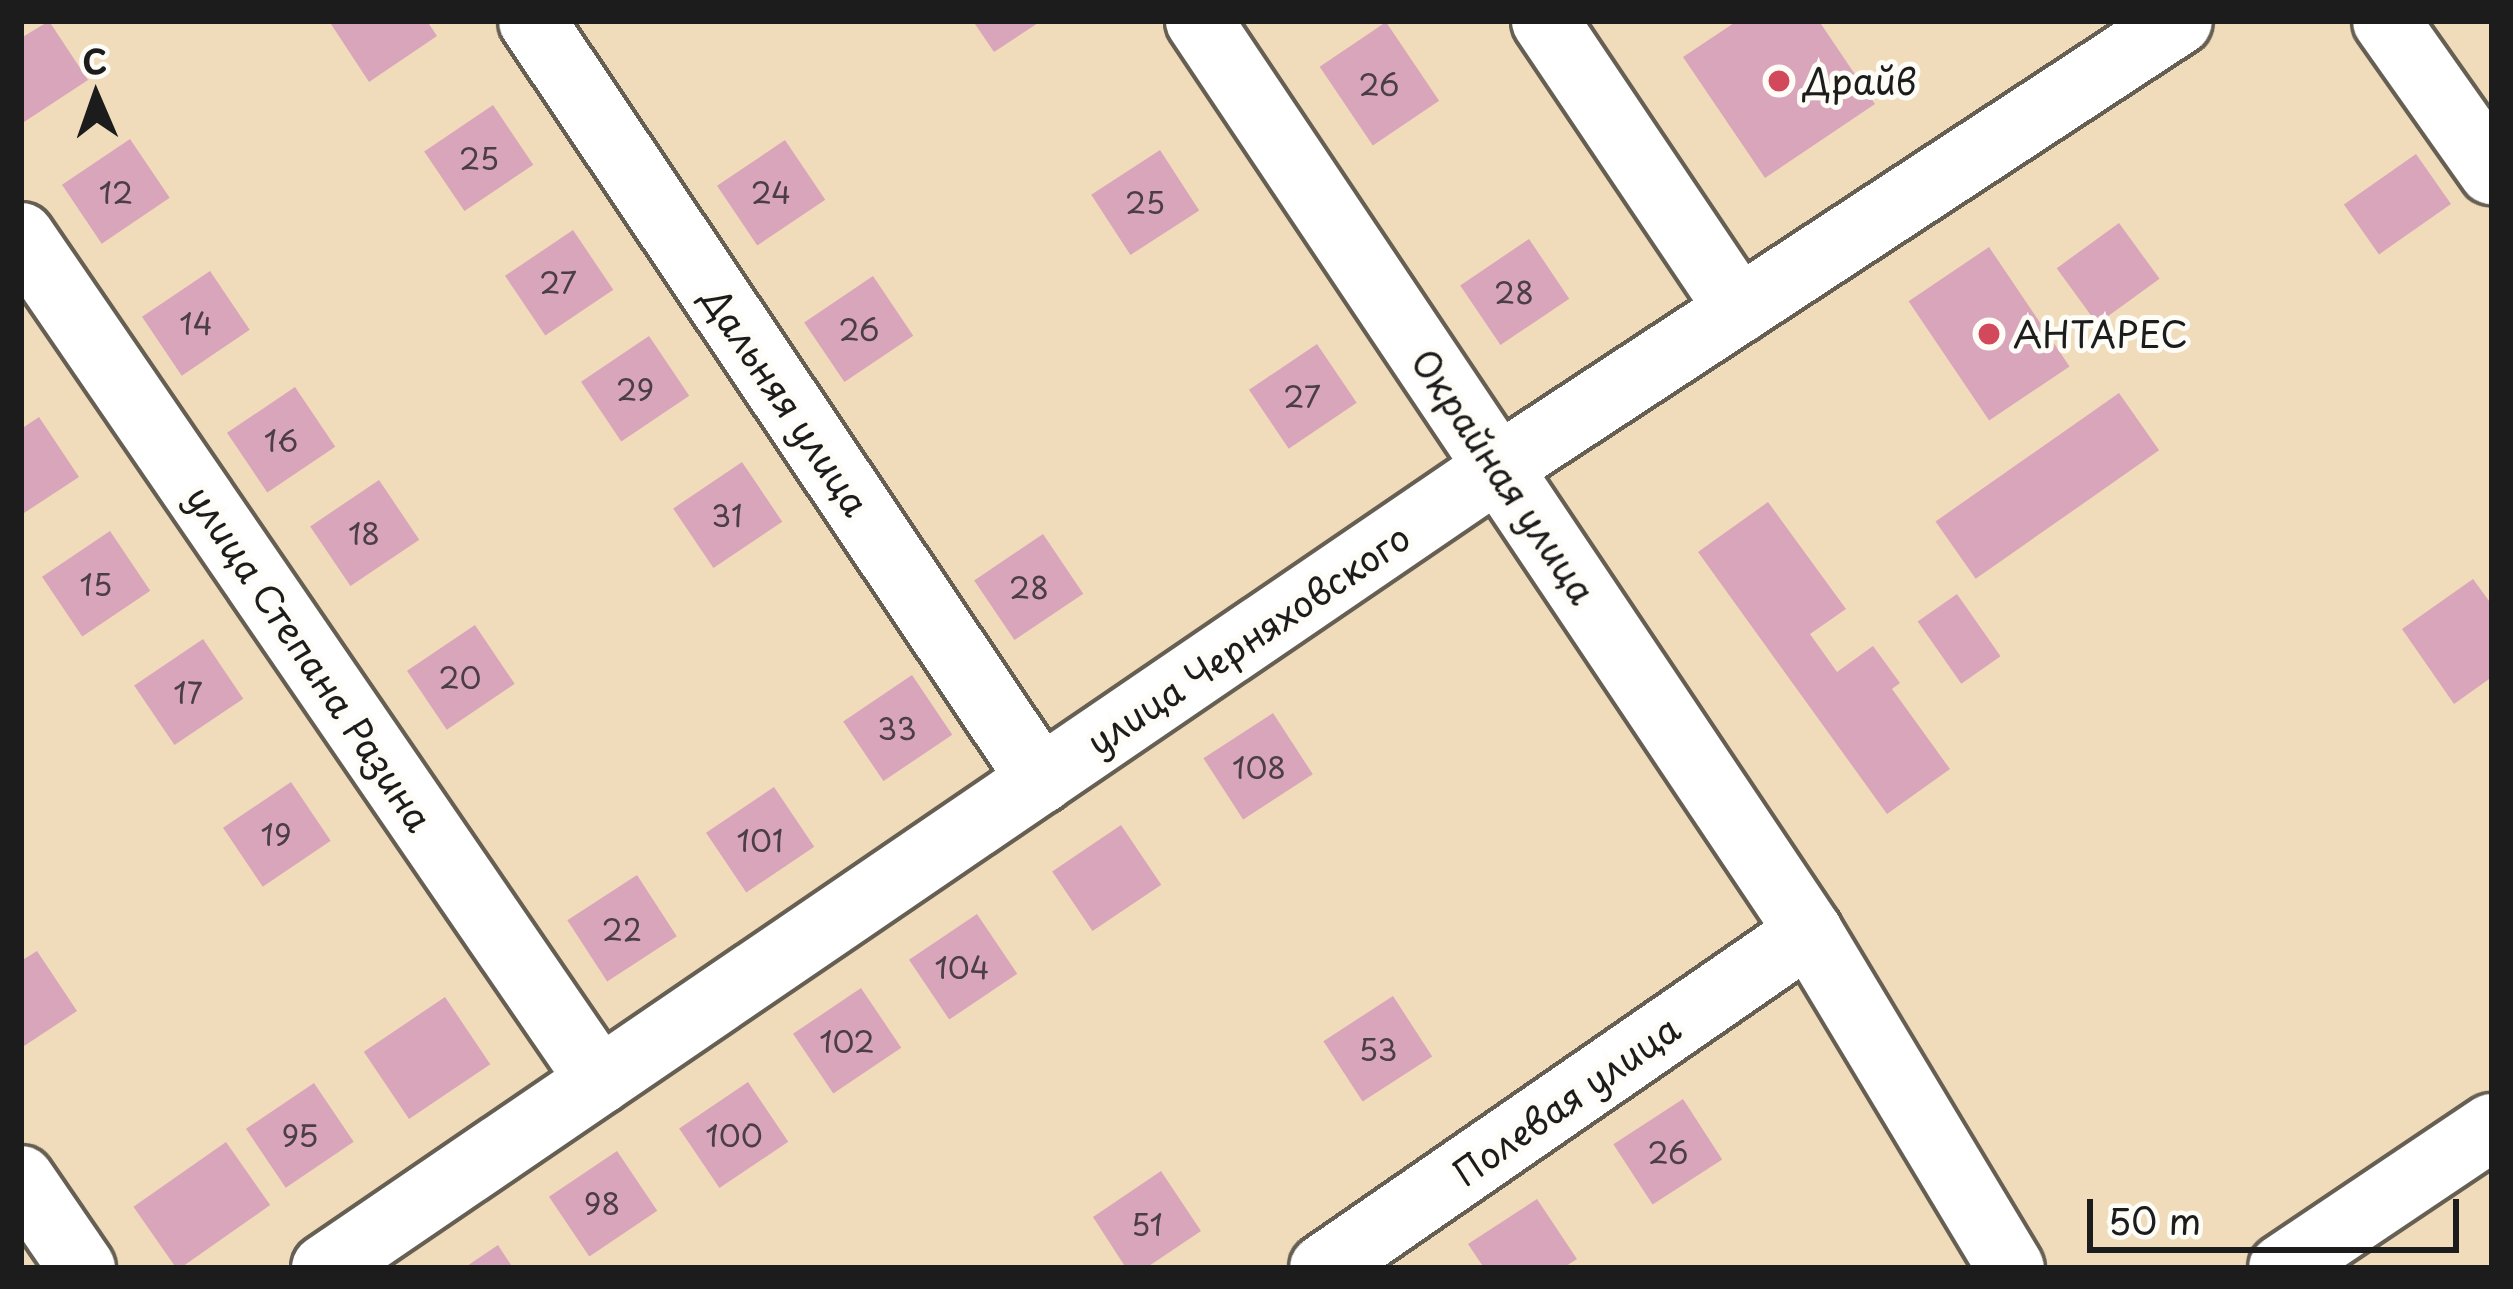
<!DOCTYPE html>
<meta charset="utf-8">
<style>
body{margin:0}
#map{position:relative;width:2513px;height:1289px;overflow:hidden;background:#f0dcba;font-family:"Playpen Sans",sans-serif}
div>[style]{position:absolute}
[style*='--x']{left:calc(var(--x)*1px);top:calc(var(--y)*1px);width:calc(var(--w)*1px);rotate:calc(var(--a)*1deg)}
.building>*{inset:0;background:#d9a5bb;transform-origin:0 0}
.roads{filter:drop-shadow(3px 0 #665f53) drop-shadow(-3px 0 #665f53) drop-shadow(0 3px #665f53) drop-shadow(0 -3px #665f53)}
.minor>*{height:66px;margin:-33px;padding:0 33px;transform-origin:33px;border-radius:33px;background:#fff}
.dots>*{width:33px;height:33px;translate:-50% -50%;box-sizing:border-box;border:6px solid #fdfcf7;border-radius:50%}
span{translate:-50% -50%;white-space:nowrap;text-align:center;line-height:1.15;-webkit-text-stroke:10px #fdfcf7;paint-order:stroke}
.number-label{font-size:30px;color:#4b3e44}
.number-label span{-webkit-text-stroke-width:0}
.poi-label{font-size:36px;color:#1c1c1c}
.left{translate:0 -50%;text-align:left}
.street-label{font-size:36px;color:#1c1c1c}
.frame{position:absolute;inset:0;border:24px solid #1c1c1c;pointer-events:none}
.north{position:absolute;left:36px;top:36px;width:120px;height:120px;-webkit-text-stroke:9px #fdfcf7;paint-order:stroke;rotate:358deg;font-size:33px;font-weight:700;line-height:48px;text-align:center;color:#1c1c1c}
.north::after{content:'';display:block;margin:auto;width:42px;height:54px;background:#1c1c1c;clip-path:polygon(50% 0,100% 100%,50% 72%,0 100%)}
.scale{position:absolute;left:2087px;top:1199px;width:372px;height:54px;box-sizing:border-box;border:6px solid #1c1c1c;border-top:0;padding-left:15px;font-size:36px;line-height:42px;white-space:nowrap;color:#1c1c1c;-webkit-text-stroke:9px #fdfcf7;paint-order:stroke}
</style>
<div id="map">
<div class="building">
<div style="clip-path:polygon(49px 21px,88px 80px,21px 124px,21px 38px)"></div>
<div style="clip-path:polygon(329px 21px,427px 21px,437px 36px,369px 82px)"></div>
<div style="clip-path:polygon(973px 21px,1041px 21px,994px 52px)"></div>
<div style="clip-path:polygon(1737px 21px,1819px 21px,1875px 104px,1765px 178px,1683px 57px)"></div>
<div style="left:1386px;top:22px;width:95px;height:80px;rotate:56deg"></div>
<div style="left:493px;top:105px;width:72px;height:83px;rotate:56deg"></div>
<div style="left:130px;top:139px;width:71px;height:82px;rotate:56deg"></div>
<div style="left:785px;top:140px;width:72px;height:82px;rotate:56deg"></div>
<div style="left:1160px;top:150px;width:72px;height:82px;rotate:57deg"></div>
<div style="left:2416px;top:154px;width:61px;height:88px;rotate:55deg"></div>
<div style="left:2119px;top:223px;width:69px;height:77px;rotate:54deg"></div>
<div style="left:573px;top:230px;width:72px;height:82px;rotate:56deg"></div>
<div style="left:1529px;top:239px;width:72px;height:83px;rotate:56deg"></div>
<div style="left:1989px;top:247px;width:144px;height:97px;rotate:56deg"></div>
<div style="left:210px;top:271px;width:71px;height:82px;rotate:56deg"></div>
<div style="left:873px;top:276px;width:72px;height:83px;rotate:56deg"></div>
<div style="left:649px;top:336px;width:72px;height:82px;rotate:56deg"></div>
<div style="left:1317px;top:344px;width:71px;height:82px;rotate:56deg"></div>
<div style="left:295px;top:387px;width:72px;height:82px;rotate:56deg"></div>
<div style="left:2119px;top:393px;width:70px;height:224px;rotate:55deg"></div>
<div style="clip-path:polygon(39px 417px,79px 477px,21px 515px,21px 429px)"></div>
<div style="left:742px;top:462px;width:72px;height:83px;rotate:56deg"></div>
<div style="left:379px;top:480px;width:72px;height:83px;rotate:56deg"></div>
<div style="clip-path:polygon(1768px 502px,1846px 609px,1810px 634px,1837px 672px,1873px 646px,1900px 683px,1892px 689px,1950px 769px,1887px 814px,1698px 552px)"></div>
<div style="left:110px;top:531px;width:72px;height:82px;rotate:56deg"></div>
<div style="left:1043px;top:534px;width:72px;height:83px;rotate:56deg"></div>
<div style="clip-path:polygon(2473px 579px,2492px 605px,2492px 677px,2454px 704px,2402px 629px)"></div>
<div style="left:1957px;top:594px;width:76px;height:48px;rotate:55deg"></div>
<div style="left:475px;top:625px;width:71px;height:82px;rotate:56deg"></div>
<div style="left:203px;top:639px;width:72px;height:83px;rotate:56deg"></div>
<div style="left:912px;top:675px;width:72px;height:83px;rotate:56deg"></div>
<div style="left:1273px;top:713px;width:73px;height:83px;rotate:57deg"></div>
<div style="left:291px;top:782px;width:71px;height:82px;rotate:56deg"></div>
<div style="left:774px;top:787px;width:72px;height:82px;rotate:56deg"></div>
<div style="left:1121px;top:825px;width:72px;height:83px;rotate:56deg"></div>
<div style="left:637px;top:875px;width:73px;height:83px;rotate:57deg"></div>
<div style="left:977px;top:914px;width:72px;height:82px;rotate:56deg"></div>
<div style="clip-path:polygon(37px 951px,77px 1011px,21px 1048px,21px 961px)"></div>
<div style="left:861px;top:988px;width:72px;height:82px;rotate:56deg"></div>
<div style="left:1393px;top:996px;width:72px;height:83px;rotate:57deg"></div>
<div style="left:445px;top:997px;width:81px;height:98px;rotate:56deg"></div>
<div style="left:748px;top:1082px;width:72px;height:83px;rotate:56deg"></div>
<div style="left:314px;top:1083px;width:71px;height:82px;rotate:56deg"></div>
<div style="left:1683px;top:1099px;width:72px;height:83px;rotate:57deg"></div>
<div style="left:226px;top:1142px;width:77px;height:113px;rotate:55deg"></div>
<div style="left:617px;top:1151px;width:72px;height:82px;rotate:56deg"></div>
<div style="clip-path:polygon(1161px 1171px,1201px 1231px,1146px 1268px,1126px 1268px,1093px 1217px)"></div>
<div style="clip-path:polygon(1537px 1199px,1577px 1259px,1563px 1268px,1484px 1268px,1468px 1244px)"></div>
<div style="clip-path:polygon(498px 1245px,513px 1268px,464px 1268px)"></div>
</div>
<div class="roads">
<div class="minor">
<div style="--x:532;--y:21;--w:914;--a:56.15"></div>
<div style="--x:1199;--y:21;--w:1096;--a:56.19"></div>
<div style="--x:1809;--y:932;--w:392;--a:59"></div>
<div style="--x:1545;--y:21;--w:348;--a:56.1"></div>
<div style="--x:2386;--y:21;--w:184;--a:54.8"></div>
<div style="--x:21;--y:236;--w:1024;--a:55.58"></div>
<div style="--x:21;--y:1179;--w:108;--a:55.6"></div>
<div style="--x:325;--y:1268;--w:1421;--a:-34.31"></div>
<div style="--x:1499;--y:467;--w:813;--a:-33.26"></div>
<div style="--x:1323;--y:1268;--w:591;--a:-34.66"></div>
<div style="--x:2282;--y:1268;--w:253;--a:-33.9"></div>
</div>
</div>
<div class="dots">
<div style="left:1779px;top:81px;background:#d1495b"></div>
<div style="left:1989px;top:334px;background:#d1495b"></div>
</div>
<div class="number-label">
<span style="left:1379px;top:84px">26</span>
<span style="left:479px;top:158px">25</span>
<span style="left:116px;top:192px">12</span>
<span style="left:771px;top:192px">24</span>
<span style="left:1145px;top:202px">25</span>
<span style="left:558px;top:282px">27</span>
<span style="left:1514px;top:292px">28</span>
<span style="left:196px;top:323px">14</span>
<span style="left:859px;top:329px">26</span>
<span style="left:635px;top:389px">29</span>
<span style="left:1302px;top:396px">27</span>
<span style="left:281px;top:440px">16</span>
<span style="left:727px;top:515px">31</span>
<span style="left:364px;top:533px">18</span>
<span style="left:96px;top:584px">15</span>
<span style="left:1029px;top:587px">28</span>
<span style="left:460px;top:677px">20</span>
<span style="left:188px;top:692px">17</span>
<span style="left:897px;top:728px">33</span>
<span style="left:1259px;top:767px">108</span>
<span style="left:276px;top:834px">19</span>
<span style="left:760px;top:840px">101</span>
<span style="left:622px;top:929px">22</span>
<span style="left:962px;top:967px">104</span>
<span style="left:847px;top:1041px">102</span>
<span style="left:1378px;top:1049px">53</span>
<span style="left:300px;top:1135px">95</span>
<span style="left:734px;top:1135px">100</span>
<span style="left:1668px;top:1152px">26</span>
<span style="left:602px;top:1203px">98</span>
<span style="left:1147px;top:1224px">51</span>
</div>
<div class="poi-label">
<span class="left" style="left:1803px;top:81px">Драйв</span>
<span class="left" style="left:2013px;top:334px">АНТАРЕС</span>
</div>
<div class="street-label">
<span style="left:786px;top:401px;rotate:56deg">Дальняя улица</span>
<span style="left:1504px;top:476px;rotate:56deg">Окрайная улица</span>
<span style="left:1248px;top:639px;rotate:-34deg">улица Черняховского</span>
<span style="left:310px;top:658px;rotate:56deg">улица Степана Разина</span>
<span style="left:1566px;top:1100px;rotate:-35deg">Полевая улица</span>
</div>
<div class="frame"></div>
<div class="north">С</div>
<div class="scale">50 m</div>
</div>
